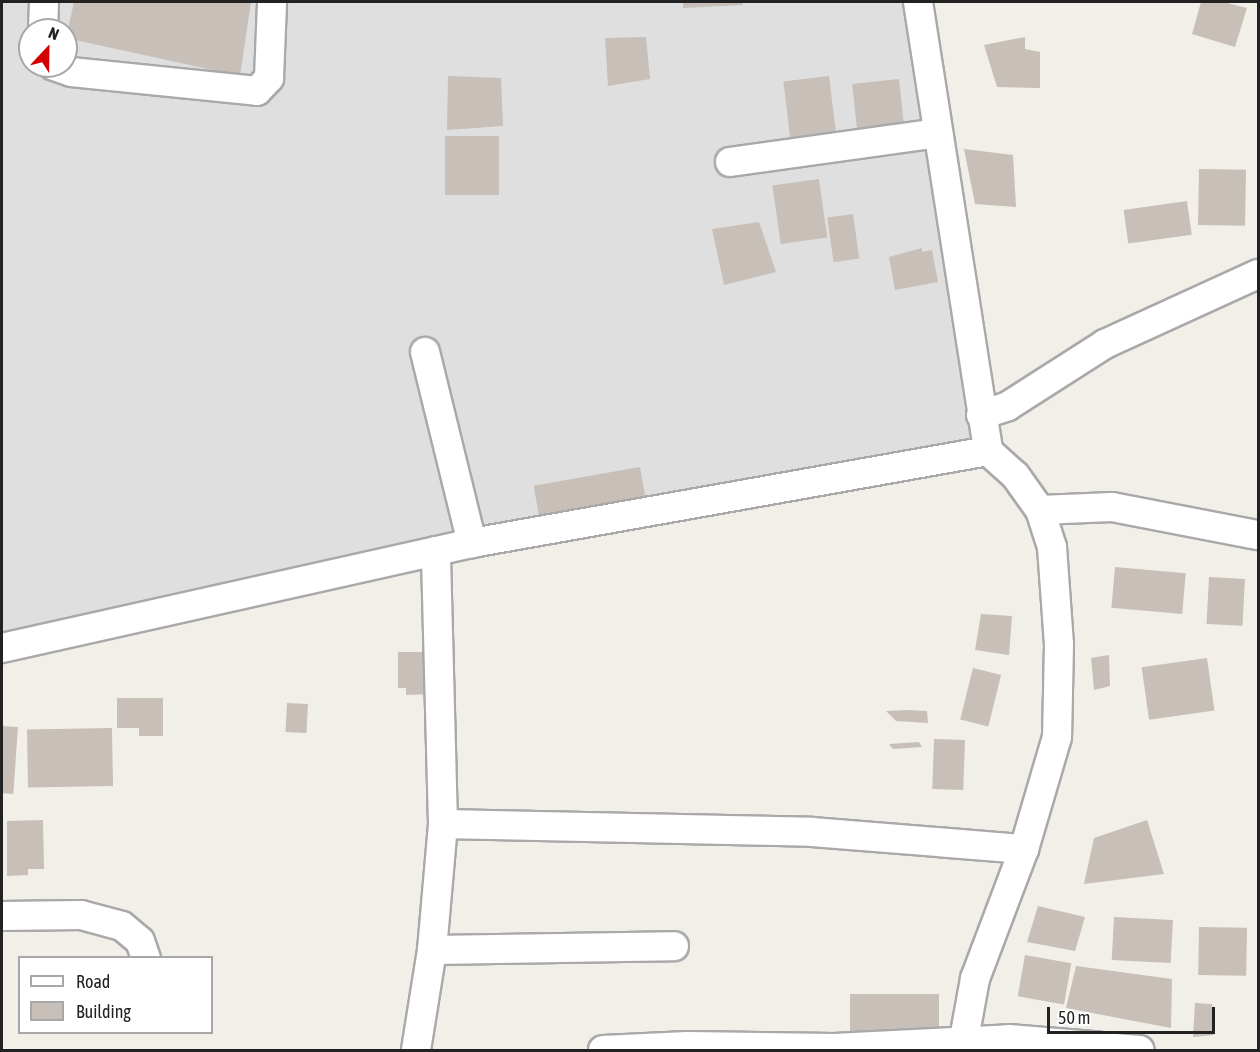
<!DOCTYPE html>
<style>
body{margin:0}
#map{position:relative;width:1260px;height:1052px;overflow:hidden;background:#f2efe9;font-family:"Asap Condensed",sans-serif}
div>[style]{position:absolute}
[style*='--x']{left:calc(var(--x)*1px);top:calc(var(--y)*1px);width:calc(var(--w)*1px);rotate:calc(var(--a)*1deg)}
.residential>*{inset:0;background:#e0dfdf}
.building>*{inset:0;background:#c7bfb8;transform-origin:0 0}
.roads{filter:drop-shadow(2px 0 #a9a9a9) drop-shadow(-2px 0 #a9a9a9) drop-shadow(0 2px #a9a9a9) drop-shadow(0 -2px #a9a9a9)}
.minor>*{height:28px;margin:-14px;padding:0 14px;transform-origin:14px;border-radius:14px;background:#fff}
span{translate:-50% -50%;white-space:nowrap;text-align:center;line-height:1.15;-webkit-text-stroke:5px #fff;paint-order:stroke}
.frame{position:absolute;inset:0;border:3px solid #222;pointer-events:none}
.legend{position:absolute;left:18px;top:956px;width:195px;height:78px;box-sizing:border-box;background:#fff;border:2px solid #a7a7a7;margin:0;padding:8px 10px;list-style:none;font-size:18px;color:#222}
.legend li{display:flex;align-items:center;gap:12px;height:30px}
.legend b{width:30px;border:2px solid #a7a7a7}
.north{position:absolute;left:18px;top:18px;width:60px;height:60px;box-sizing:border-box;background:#fff;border:2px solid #a7a7a7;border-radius:50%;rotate:22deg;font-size:16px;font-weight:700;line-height:24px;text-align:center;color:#222}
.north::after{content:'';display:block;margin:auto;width:21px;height:27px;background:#d40000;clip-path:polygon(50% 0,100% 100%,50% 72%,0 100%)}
.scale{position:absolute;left:1047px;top:1007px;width:168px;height:27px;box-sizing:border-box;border:3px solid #222;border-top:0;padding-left:8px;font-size:18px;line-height:21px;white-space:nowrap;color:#222;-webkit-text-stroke:4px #fff;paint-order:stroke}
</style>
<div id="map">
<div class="residential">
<div style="clip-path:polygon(evenodd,2px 2px,914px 2px,987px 450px,2px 646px,2px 2px,30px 30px,66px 30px,66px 66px,30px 66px,30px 30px)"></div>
</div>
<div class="building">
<div style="clip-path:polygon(74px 2px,251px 2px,240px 76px,66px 38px)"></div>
<div style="clip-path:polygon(683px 2px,742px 2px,743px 5px,683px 8px)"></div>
<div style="clip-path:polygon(1201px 2px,1223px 2px,1247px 8px,1235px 47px,1192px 34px)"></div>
<div style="clip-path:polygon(646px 37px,650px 79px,608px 86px,605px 38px)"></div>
<div style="clip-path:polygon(1025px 37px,1025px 49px,1040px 52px,1040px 88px,997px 87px,984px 45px)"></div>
<div style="clip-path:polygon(448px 76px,501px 78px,503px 126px,447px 130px)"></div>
<div style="left:829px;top:76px;width:58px;height:46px;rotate:83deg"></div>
<div style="left:899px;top:79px;width:45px;height:47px;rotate:84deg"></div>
<div style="left:445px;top:136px;width:54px;height:59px"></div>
<div style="clip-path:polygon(964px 149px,1013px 155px,1016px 207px,975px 204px)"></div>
<div style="left:1199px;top:169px;width:47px;height:56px;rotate:1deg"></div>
<div style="left:819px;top:179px;width:59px;height:47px;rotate:82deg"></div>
<div style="left:1187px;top:201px;width:34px;height:64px;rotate:82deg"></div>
<div style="left:853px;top:214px;width:45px;height:26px;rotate:82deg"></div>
<div style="clip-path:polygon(759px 222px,776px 272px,724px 285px,712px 229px)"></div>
<div style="clip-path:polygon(922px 248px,922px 252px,932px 250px,938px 282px,895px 290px,889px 257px)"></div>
<div style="left:640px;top:467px;width:40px;height:108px;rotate:80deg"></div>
<div style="left:1115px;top:567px;width:71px;height:41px;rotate:5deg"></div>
<div style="left:1209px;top:577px;width:36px;height:47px;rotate:3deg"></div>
<div style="clip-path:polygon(981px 614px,1012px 616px,1009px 655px,975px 650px)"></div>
<div style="clip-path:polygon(398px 652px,432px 652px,433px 694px,406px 695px,406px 688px,398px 688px)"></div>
<div style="clip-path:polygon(1109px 655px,1110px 686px,1094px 690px,1091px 658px)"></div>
<div style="left:1207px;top:658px;width:53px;height:66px;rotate:82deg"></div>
<div style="left:973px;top:668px;width:29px;height:53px;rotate:14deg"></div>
<div style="clip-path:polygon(117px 698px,163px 698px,163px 736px,139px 736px,139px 728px,117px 728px)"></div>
<div style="left:287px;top:703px;width:21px;height:29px;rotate:3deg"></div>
<div style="clip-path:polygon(907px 710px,927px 711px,928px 723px,896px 721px,886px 711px)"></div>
<div style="left:2px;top:726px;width:16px;height:67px;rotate:4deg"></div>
<div style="left:112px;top:728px;width:58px;height:85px;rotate:89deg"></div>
<div style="left:934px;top:739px;width:31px;height:50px;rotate:2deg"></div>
<div style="clip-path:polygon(919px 742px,922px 747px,893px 749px,889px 744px)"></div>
<div style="clip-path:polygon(43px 820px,44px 869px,28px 869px,28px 875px,7px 876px,7px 821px)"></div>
<div style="clip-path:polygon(1147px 820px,1164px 874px,1084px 884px,1094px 838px)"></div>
<div style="clip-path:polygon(1038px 906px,1085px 917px,1075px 951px,1027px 942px)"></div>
<div style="left:1114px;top:917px;width:59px;height:43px;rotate:3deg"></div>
<div style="left:1199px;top:927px;width:48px;height:48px;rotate:1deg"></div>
<div style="left:1025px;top:955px;width:47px;height:42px;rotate:10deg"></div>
<div style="clip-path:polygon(1076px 966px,1172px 979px,1171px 1028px,1066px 1008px)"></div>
<div style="left:850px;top:994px;width:89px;height:45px"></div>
<div style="clip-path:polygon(1195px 1003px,1212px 1004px,1214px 1035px,1193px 1037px)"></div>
</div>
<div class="roads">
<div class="minor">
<div style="--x:918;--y:2;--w:454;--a:81.1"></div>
<div style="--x:988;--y:451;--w:36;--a:42"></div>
<div style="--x:1015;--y:475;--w:43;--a:54.5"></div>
<div style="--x:1040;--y:510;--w:39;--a:72"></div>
<div style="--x:1052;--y:547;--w:97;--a:85.9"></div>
<div style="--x:1059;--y:644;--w:93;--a:91.2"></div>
<div style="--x:1057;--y:737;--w:117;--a:106.4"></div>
<div style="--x:1024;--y:849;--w:139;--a:110.7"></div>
<div style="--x:975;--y:979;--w:72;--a:100.4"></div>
<div style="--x:43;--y:30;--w:28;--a:-88"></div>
<div style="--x:54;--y:66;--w:18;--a:19"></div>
<div style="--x:71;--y:72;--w:187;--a:5.8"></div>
<div style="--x:257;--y:91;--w:18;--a:-47"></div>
<div style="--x:269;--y:78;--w:76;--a:-87.7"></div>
<div style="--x:730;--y:162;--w:210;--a:-7.9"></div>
<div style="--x:425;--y:352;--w:197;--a:76.2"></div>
<div style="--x:981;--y:415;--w:28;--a:-18"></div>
<div style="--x:1008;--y:406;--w:115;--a:-32.6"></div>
<div style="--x:1105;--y:344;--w:168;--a:-24.6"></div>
<div style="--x:1040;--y:510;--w:72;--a:-2.4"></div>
<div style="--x:1112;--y:507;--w:149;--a:10.9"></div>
<div style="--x:2;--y:648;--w:482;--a:-12.6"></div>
<div style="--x:472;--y:543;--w:524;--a:-10.11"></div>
<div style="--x:443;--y:824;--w:369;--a:1.2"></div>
<div style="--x:812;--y:832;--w:213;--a:4.6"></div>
<div style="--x:2;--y:916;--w:79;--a:-0.7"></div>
<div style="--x:81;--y:915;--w:42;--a:15"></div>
<div style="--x:122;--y:926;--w:23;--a:40"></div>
<div style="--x:140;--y:941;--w:18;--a:71"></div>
<div style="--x:432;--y:950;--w:242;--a:-0.9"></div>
<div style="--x:416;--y:1050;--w:101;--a:-80.9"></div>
<div style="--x:432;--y:950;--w:126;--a:-85"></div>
<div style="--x:443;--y:824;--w:273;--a:-91.5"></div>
<div style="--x:603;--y:1050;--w:84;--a:-2.7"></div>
<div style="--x:687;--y:1046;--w:147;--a:0.8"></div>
<div style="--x:834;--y:1048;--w:175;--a:-2.9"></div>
<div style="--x:1009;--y:1039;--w:131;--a:4.8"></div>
</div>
</div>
<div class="frame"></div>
<ul class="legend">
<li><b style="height:8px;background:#fff"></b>Road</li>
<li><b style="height:16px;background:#c7bfb8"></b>Building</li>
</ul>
<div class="north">N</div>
<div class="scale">50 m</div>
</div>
